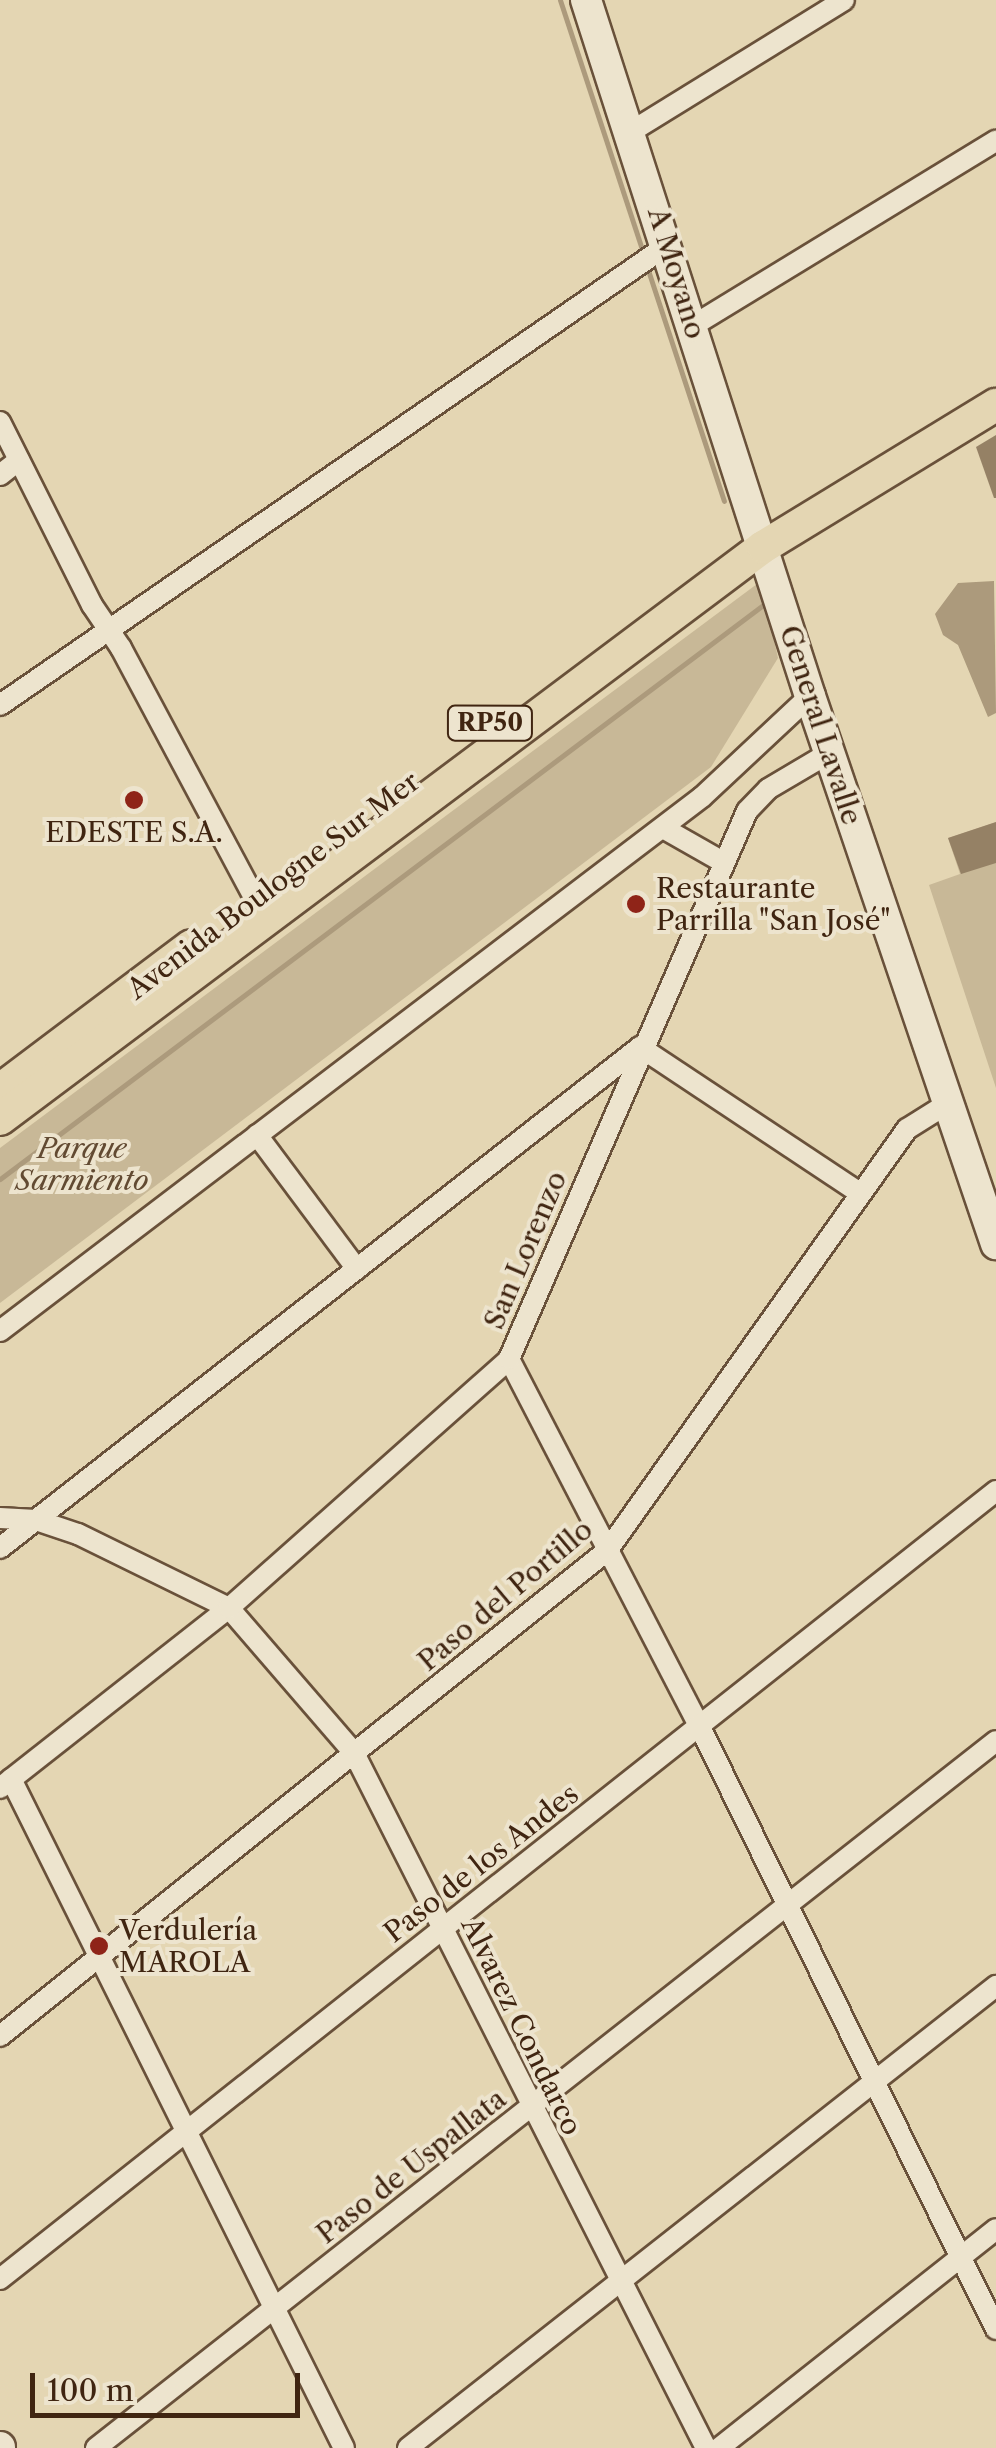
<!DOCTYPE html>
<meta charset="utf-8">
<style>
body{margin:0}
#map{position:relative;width:996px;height:2448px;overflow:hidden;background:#e4d6b3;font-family:"Libre Caslon Text",serif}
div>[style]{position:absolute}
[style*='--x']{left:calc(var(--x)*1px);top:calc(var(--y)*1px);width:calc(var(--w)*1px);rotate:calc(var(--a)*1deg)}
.green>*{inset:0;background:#c8b897}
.water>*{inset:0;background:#ac9a7c}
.stream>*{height:5px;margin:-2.5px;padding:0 2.5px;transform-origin:2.5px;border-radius:2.5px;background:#ac9a7c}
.building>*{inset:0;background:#958165}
.roads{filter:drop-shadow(2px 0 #69513a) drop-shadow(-2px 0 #69513a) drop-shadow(0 2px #69513a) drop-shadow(0 -2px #69513a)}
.street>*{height:20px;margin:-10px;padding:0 10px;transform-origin:10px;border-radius:10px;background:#ede4ce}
.secondary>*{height:30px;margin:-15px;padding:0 15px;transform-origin:15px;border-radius:15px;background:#ede4ce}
.primary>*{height:32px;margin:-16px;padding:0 16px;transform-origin:16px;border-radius:16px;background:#e4d6b3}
.dots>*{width:28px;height:28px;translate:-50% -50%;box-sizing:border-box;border:5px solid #ede4ce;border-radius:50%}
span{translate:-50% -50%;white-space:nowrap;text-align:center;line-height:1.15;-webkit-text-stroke:8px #ede4ce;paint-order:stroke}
.shield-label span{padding:2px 8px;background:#ede4ce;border:2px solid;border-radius:8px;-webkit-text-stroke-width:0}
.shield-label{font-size:25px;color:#402511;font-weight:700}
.street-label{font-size:28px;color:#402511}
.poi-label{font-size:28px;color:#402511}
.left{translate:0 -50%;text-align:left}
.park-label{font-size:28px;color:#624a32;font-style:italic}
.scale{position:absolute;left:30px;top:2373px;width:270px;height:45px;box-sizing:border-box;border:5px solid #402511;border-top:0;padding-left:12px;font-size:30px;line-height:35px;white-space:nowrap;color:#402511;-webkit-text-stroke:8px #ede4ce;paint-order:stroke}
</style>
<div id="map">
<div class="green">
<div style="clip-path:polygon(761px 581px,778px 658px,711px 767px,0 1303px,0 1148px)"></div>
<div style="clip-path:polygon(996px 822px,996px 1088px,929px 885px,960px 874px,948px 838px)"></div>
</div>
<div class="water">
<div style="clip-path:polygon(994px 581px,996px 713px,988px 717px,958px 645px,943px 635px,935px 614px,958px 583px)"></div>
</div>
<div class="stream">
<div style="--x:560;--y:0;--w:263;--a:71.8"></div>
<div style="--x:648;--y:270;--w:243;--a:71.8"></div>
<div style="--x:0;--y:1179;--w:960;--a:-36.95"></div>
</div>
<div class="building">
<div style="clip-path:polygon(996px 435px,996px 498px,994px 498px,976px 447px)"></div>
<div style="clip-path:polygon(996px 822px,996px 863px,961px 874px,948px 838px)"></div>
</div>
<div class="roads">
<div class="street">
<div style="--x:632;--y:131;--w:249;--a:-31.7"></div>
<div style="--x:694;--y:325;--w:354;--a:-31.4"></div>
<div style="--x:0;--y:422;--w:205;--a:63.3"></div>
<div style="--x:92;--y:605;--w:52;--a:56"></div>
<div style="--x:121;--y:648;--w:306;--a:61.9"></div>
<div style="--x:0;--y:475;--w:24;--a:-38"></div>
<div style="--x:0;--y:705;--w:812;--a:-34.57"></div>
<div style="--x:663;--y:828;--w:67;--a:29.6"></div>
<div style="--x:257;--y:1135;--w:167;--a:53.3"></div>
<div style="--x:0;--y:1331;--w:882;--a:-37.26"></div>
<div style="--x:702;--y:797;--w:148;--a:-43.1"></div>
<div style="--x:509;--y:1359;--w:412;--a:62.6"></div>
<div style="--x:699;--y:1725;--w:673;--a:63.82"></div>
<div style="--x:0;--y:1518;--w:36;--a:3"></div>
<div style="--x:36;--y:1520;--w:44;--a:18.4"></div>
<div style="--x:78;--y:1534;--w:168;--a:26.1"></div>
<div style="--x:229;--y:1608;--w:191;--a:49.2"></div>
<div style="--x:354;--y:1753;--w:779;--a:63.14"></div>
<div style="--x:0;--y:1548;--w:813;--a:-38.05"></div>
<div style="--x:640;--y:1047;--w:264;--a:33.6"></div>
<div style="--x:11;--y:1779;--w:747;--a:63.54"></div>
<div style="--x:0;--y:1788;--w:291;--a:-38.2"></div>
<div style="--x:229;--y:1608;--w:375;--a:-41.6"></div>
<div style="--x:509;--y:1359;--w:597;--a:-66.52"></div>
<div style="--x:747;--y:811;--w:30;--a:-46"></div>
<div style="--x:768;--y:789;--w:71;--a:-30.5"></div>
<div style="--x:0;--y:2036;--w:777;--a:-38.63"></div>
<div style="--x:607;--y:1551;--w:518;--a:-54.59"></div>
<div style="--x:907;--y:1129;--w:47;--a:-32"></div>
<div style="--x:0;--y:2279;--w:1270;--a:-38.35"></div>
<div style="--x:96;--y:2448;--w:1144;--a:-38.15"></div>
<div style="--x:408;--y:2448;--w:748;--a:-38.16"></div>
<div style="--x:719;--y:2448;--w:353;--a:-38.3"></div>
</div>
<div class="secondary">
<div style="--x:586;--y:0;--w:731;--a:72.16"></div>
<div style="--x:810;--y:696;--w:579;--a:71.25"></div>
<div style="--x:0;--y:2447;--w:1;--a:90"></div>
</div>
<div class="primary">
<div style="--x:0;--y:1090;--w:239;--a:-37"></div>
<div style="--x:0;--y:1119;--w:954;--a:-36.86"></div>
<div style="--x:763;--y:547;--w:273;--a:-31.4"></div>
</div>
</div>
<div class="dots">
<div style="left:134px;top:800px;background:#8f2418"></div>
<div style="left:636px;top:904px;background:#8f2418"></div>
<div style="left:99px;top:1946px;background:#8f2418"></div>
</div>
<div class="shield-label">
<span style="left:490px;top:723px">RP50</span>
</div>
<div class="street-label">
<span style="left:677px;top:273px;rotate:73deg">A Moyano</span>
<span style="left:821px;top:725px;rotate:72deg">General Lavalle</span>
<span style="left:273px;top:885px;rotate:-37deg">Avenida Boulogne Sur Mer</span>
<span style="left:525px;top:1250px;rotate:-67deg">San Lorenzo</span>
<span style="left:505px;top:1595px;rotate:-40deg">Paso del Portillo</span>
<span style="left:481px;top:1863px;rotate:-38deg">Paso de los Andes</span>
<span style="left:522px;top:2026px;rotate:64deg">Alvarez Condarco</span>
<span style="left:411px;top:2166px;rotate:-38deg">Paso de Uspallata</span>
</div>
<div class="poi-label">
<span style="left:134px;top:832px">EDESTE S.A.</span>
<span class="left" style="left:656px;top:904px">Restaurante<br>Parrilla "San José"</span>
<span class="left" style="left:119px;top:1946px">Verdulería<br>MAROLA</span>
</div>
<div class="park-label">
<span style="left:82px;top:1164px">Parque<br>Sarmiento</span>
</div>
<div class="scale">100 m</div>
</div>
